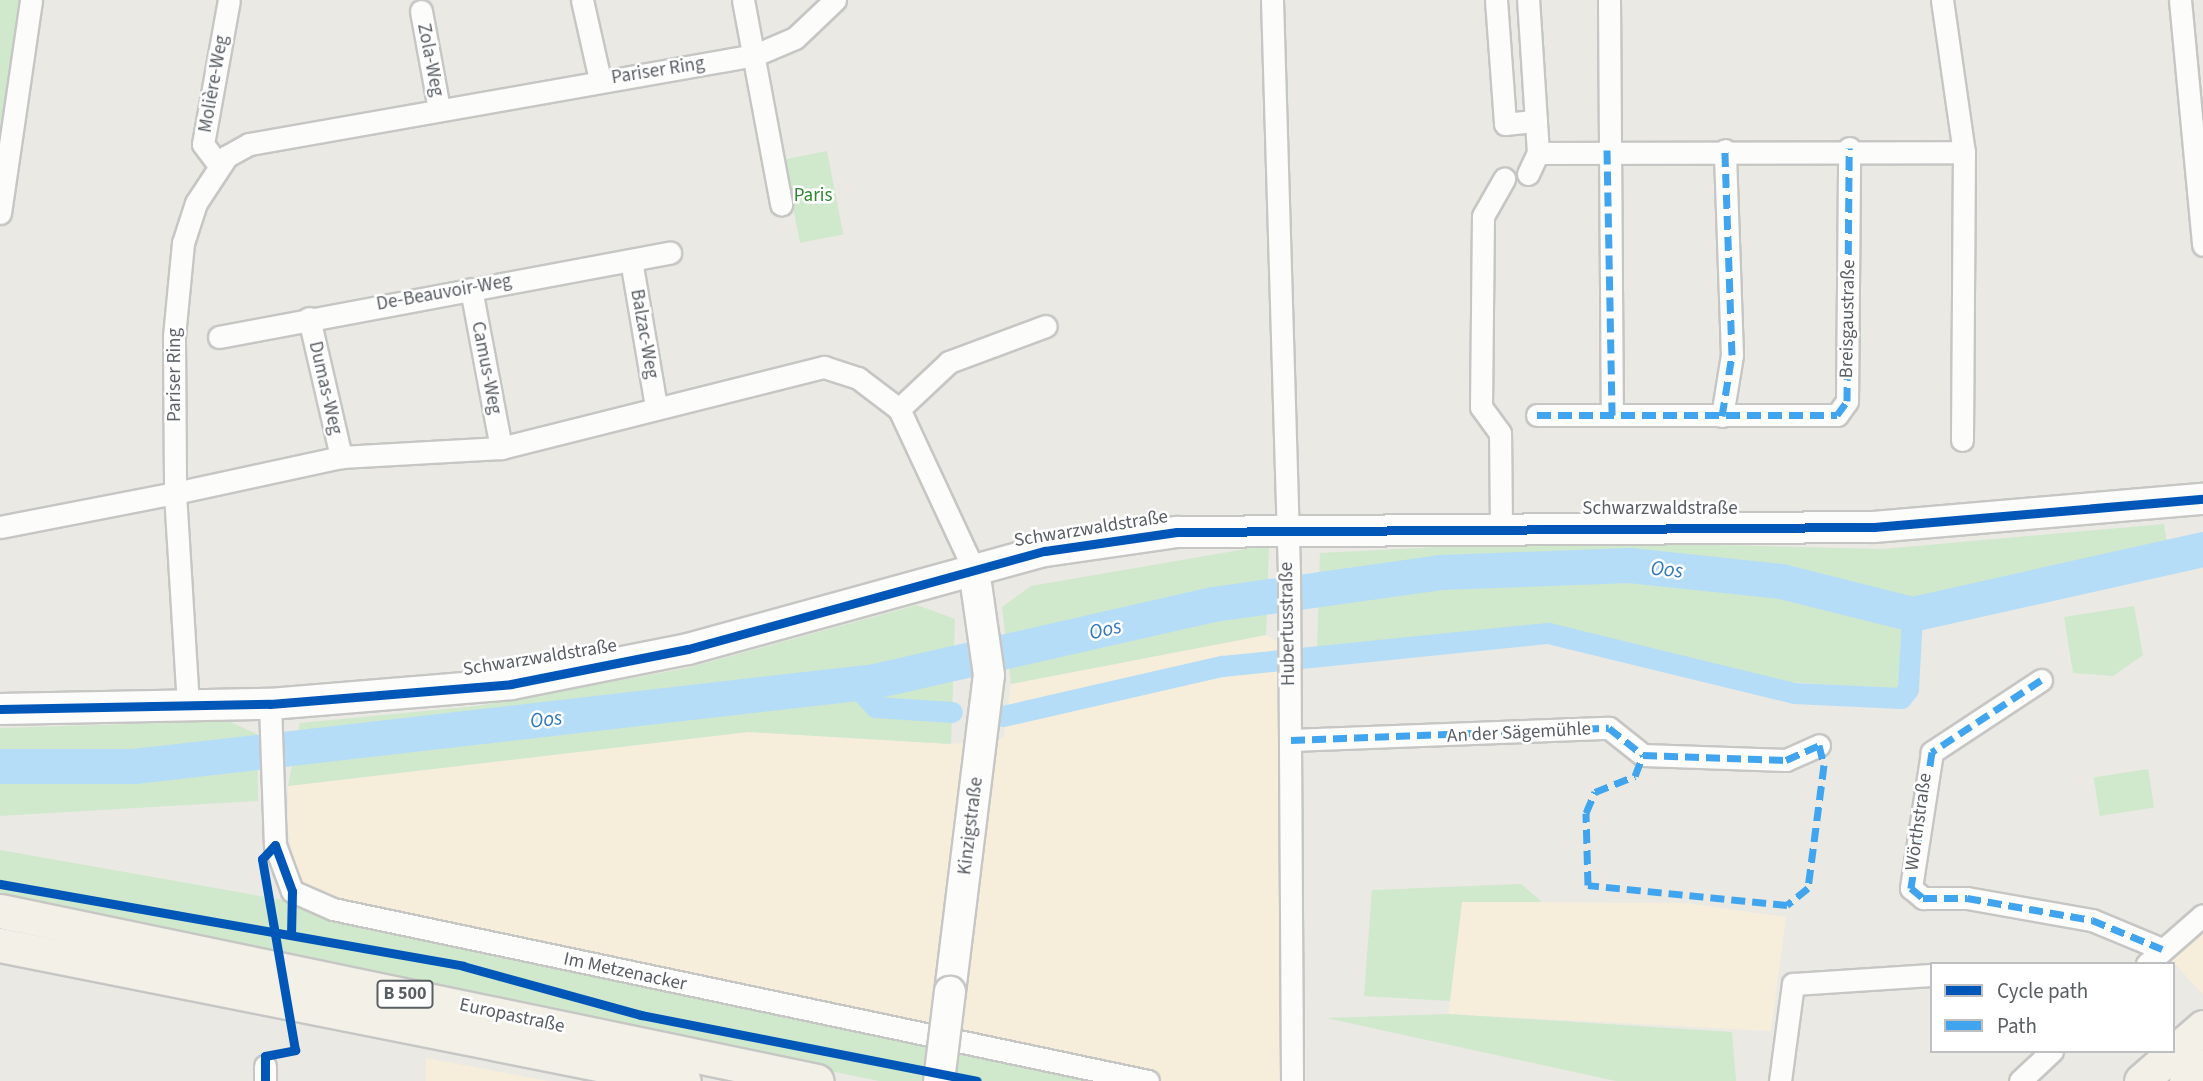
<!DOCTYPE html>
<meta charset="utf-8">
<style>
body{margin:0}
#map{position:relative;width:2203px;height:1081px;overflow:hidden;background:#eae9e4;font-family:"Source Sans 3",sans-serif}
div>[style]{position:absolute}
[style*='--x']{left:calc(var(--x)*1px);top:calc(var(--y)*1px);width:calc(var(--w)*1px);rotate:calc(var(--a)*1deg)}
.commercial>*{inset:0;background:#f6eedb}
.green>*{inset:0;background:#d0e8cc;transform-origin:0 0}
.canal>*{height:21px;margin:-10.5px;padding:0 10.5px;transform-origin:10.5px;border-radius:10.5px;background:#b6ddf7}
.river>*{height:35px;margin:-17.5px;padding:0 17.5px;transform-origin:17.5px;border-radius:17.5px;background:#b6ddf7}
.roads{filter:drop-shadow(2px 0 #c6c6c5) drop-shadow(-2px 0 #c6c6c5) drop-shadow(0 2px #c6c6c5) drop-shadow(0 -2px #c6c6c5)}
.street>*{height:21px;margin:-10.5px;padding:0 10.5px;transform-origin:10.5px;border-radius:10.5px;background:#fcfcfb}
.secondary>*{height:30px;margin:-15px;padding:0 15px;transform-origin:15px;border-radius:15px;background:#fcfcfb}
.primary>*{height:33px;margin:-16.5px;padding:0 16.5px;transform-origin:16.5px;border-radius:16.5px;background:#f2f0e7}
.bridges{filter:drop-shadow(2px 0 #c6c7c6) drop-shadow(-2px 0 #c6c7c6) drop-shadow(0 2px #c6c7c6) drop-shadow(0 -2px #c6c7c6)}
.secondary-bridge>*{height:30px;margin:-15px;padding:0 15px;transform-origin:15px;border-radius:15px;background:#fcfcfb}
.quiet>*{height:7px;margin-top:-3.5px;transform-origin:0;background:repeating-linear-gradient(90deg,#40a5ee 0 14px,transparent 0 21px)}
.cycleway>*{height:9px;margin:-4.5px;padding:0 4.5px;transform-origin:4.5px;border-radius:4.5px;background:#0057b8}
span{translate:-50% -50%;white-space:nowrap;text-align:center;line-height:1.15;-webkit-text-stroke:5px #fff;paint-order:stroke}
.shield-label span{padding:2px 5px;background:#fff;border:2px solid;border-radius:5px;-webkit-text-stroke-width:0}
.shield-label{font-size:18px;color:#595e63;font-weight:700}
.street-label{font-size:19px;color:#595e63}
.park-label{font-size:19px;color:#2c872e}
.water-label{font-size:21px;color:#3279bb;font-style:italic}
.legend{position:absolute;left:1930px;top:962px;width:245px;height:91px;box-sizing:border-box;background:#fff;border:2px solid #bdbfc1;margin:0;padding:9px 12px;list-style:none;font-size:21px;color:#595e63}
.legend li{display:flex;align-items:center;gap:14px;height:35px}
.legend b{width:35px;border:2px solid #bdbfc1}
</style>
<div id="map">
<div class="commercial">
<div style="clip-path:polygon(1266px 635px,1287px 647px,1285px 1081px,1158px 1081px,304px 904px,288px 831px,288px 786px,748px 732px,951px 744px,1004px 738px,1011px 684px)"></div>
<div style="clip-path:polygon(1462px 902px,1685px 903px,1786px 917px,1771px 1031px,1448px 1014px)"></div>
<div style="clip-path:polygon(2203px 929px,2203px 995px,2162px 949px,2171px 957px)"></div>
<div style="clip-path:polygon(426px 1058px,548px 1081px,426px 1081px)"></div>
</div>
<div class="green">
<div style="clip-path:polygon(0 0,24px 0,0 149px)"></div>
<div style="left:827px;top:151px;width:85px;height:44px;rotate:79deg"></div>
<div style="clip-path:polygon(2164px 524px,2167px 544px,1903px 605px,1898px 689px,1775px 681px,1548px 627px,1317px 651px,1320px 553px,1558px 541px,1883px 549px)"></div>
<div style="clip-path:polygon(1269px 545px,1266px 635px,1011px 684px,1002px 607px,1031px 586px)"></div>
<div style="clip-path:polygon(917px 605px,955px 619px,951px 744px,748px 732px,288px 786px,300px 723px,477px 706px,687px 668px)"></div>
<div style="clip-path:polygon(2134px 606px,2143px 655px,2113px 676px,2073px 673px,2064px 617px)"></div>
<div style="clip-path:polygon(228px 721px,257px 734px,258px 801px,0 816px,0 728px)"></div>
<div style="left:2148px;top:769px;width:39px;height:55px;rotate:81deg"></div>
<div style="clip-path:polygon(0 850px,333px 909px,1132px 1081px,879px 1081px,422px 988px,0 899px)"></div>
<div style="clip-path:polygon(1521px 884px,1542px 902px,1462px 902px,1450px 1001px,1364px 996px,1372px 890px)"></div>
<div style="clip-path:polygon(1448px 1014px,1732px 1032px,1736px 1081px,1616px 1081px,1326px 1018px)"></div>
</div>
<div class="canal">
<div style="--x:852;--y:682;--w:34;--a:47"></div>
<div style="--x:875;--y:707;--w:77;--a:3.7"></div>
<div style="--x:1003;--y:716;--w:225;--a:-12.9"></div>
<div style="--x:1222;--y:666;--w:328;--a:-5.8"></div>
<div style="--x:1548;--y:633;--w:253;--a:13.7"></div>
<div style="--x:1794;--y:693;--w:107;--a:2.7"></div>
<div style="--x:1901;--y:698;--w:11;--a:-52"></div>
<div style="--x:1908;--y:689;--w:75;--a:-86.9"></div>
</div>
<div class="river">
<div style="--x:0;--y:766;--w:134;--a:0"></div>
<div style="--x:134;--y:766;--w:745;--a:-6.55"></div>
<div style="--x:874;--y:681;--w:348;--a:-12.8"></div>
<div style="--x:1213;--y:604;--w:229;--a:-8"></div>
<div style="--x:1440;--y:572;--w:189;--a:-2.1"></div>
<div style="--x:1629;--y:565;--w:153;--a:6"></div>
<div style="--x:1781;--y:581;--w:135;--a:14.1"></div>
<div style="--x:1912;--y:614;--w:298;--a:-12.6"></div>
</div>
<div class="roads">
<div class="street">
<div style="--x:582;--y:0;--w:82;--a:77.3"></div>
<div style="--x:743;--y:0;--w:208;--a:79.4"></div>
<div style="--x:835;--y:0;--w:55;--a:136.5"></div>
<div style="--x:795;--y:38;--w:43;--a:157"></div>
<div style="--x:755;--y:55;--w:514;--a:170.02"></div>
<div style="--x:249;--y:144;--w:25;--a:151"></div>
<div style="--x:227;--y:156;--w:56;--a:123.4"></div>
<div style="--x:196;--y:203;--w:42;--a:108"></div>
<div style="--x:183;--y:243;--w:94;--a:95.5"></div>
<div style="--x:174;--y:337;--w:156;--a:89.6"></div>
<div style="--x:175;--y:493;--w:170;--a:-12.2"></div>
<div style="--x:341;--y:457;--w:160;--a:-3.2"></div>
<div style="--x:501;--y:448;--w:333;--a:-14.1"></div>
<div style="--x:824;--y:367;--w:36;--a:18"></div>
<div style="--x:858;--y:378;--w:51;--a:37.1"></div>
<div style="--x:899;--y:409;--w:178;--a:65"></div>
<div style="--x:1272;--y:0;--w:574;--a:88.3"></div>
<div style="--x:1289;--y:574;--w:507;--a:89.66"></div>
<div style="--x:1496;--y:0;--w:124;--a:85.8"></div>
<div style="--x:1505;--y:124;--w:31;--a:-6"></div>
<div style="--x:1609;--y:0;--w:415;--a:89.6"></div>
<div style="--x:1942;--y:0;--w:154;--a:81.8"></div>
<div style="--x:1964;--y:152;--w:288;--a:90.4"></div>
<div style="--x:2180;--y:0;--w:246;--a:84.6"></div>
<div style="--x:421;--y:11;--w:100;--a:79.6"></div>
<div style="--x:1538;--y:153;--w:426;--a:-0.1"></div>
<div style="--x:218;--y:164;--w:25;--a:-127"></div>
<div style="--x:203;--y:144;--w:146;--a:-79.8"></div>
<div style="--x:1528;--y:174;--w:23;--a:-65"></div>
<div style="--x:1538;--y:153;--w:153;--a:-93.7"></div>
<div style="--x:0;--y:213;--w:215;--a:-81.7"></div>
<div style="--x:631;--y:260;--w:149;--a:80.3"></div>
<div style="--x:471;--y:289;--w:162;--a:79.3"></div>
<div style="--x:309;--y:318;--w:143;--a:77"></div>
<div style="--x:219;--y:337;--w:459;--a:-10.6"></div>
<div style="--x:899;--y:409;--w:69;--a:-43.2"></div>
<div style="--x:949;--y:362;--w:103;--a:-20.4"></div>
<div style="--x:1537;--y:415;--w:300;--a:0"></div>
<div style="--x:1837;--y:415;--w:17;--a:-54"></div>
<div style="--x:1847;--y:401;--w:253;--a:-89.5"></div>
<div style="--x:1722;--y:416;--w:62;--a:-80.7"></div>
<div style="--x:1732;--y:355;--w:205;--a:-92"></div>
<div style="--x:1501;--y:525;--w:92;--a:-90.6"></div>
<div style="--x:1500;--y:433;--w:32;--a:-126"></div>
<div style="--x:1481;--y:407;--w:191;--a:-89.4"></div>
<div style="--x:1483;--y:216;--w:43;--a:-60.4"></div>
<div style="--x:0;--y:527;--w:178;--a:-11"></div>
<div style="--x:175;--y:493;--w:214;--a:86.5"></div>
<div style="--x:2041;--y:680;--w:131;--a:146.6"></div>
<div style="--x:1932;--y:752;--w:138;--a:98.8"></div>
<div style="--x:1911;--y:888;--w:16;--a:40"></div>
<div style="--x:1923;--y:898;--w:44;--a:0"></div>
<div style="--x:1967;--y:898;--w:127;--a:10"></div>
<div style="--x:2092;--y:920;--w:76;--a:22.5"></div>
<div style="--x:270;--y:704;--w:141;--a:88"></div>
<div style="--x:275;--y:845;--w:49;--a:69.7"></div>
<div style="--x:292;--y:891;--w:45;--a:23.7"></div>
<div style="--x:333;--y:909;--w:833;--a:11.92"></div>
<div style="--x:1291;--y:740;--w:318;--a:-2.2"></div>
<div style="--x:1609;--y:728;--w:43;--a:38.5"></div>
<div style="--x:1643;--y:755;--w:143;--a:2"></div>
<div style="--x:1786;--y:760;--w:36;--a:-24"></div>
<div style="--x:2147;--y:964;--w:74;--a:-41.2"></div>
<div style="--x:265;--y:1081;--w:15;--a:-90"></div>
<div style="--x:1780;--y:1081;--w:98;--a:-82.4"></div>
<div style="--x:1793;--y:984;--w:139;--a:-3.7"></div>
<div style="--x:2020;--y:1081;--w:44;--a:-43.2"></div>
</div>
<div class="secondary">
<div style="--x:0;--y:709;--w:270;--a:-1.1"></div>
<div style="--x:270;--y:704;--w:242;--a:-4.7"></div>
<div style="--x:511;--y:684;--w:180;--a:-11.2"></div>
<div style="--x:688;--y:649;--w:370;--a:-15.4"></div>
<div style="--x:1045;--y:551;--w:133;--a:-8.2"></div>
<div style="--x:1177;--y:532;--w:697;--a:-0.41"></div>
<div style="--x:1874;--y:527;--w:330;--a:-4.9"></div>
<div style="--x:950;--y:992;--w:319;--a:-83"></div>
<div style="--x:989;--y:675;--w:106;--a:-98.1"></div>
</div>
<div class="primary">
<div style="--x:0;--y:911;--w:834;--a:11.75"></div>
<div style="--x:0;--y:945;--w:697;--a:11.25"></div>
<div style="--x:2141;--y:1081;--w:82;--a:-41.1"></div>
<div style="--x:2186;--y:1081;--w:23;--a:-41"></div>
</div>
</div>
<div class="bridges">
<div class="secondary-bridge">
<div style="--x:939;--y:1081;--w:90;--a:-83"></div>
</div>
</div>
<div class="quiet">
<div style="--x:1607;--y:150;--w:265;--a:88.9"></div>
<div style="--x:1537;--y:415;--w:300;--a:0"></div>
<div style="--x:1837;--y:415;--w:17;--a:-54"></div>
<div style="--x:1847;--y:401;--w:253;--a:-89.5"></div>
<div style="--x:1722;--y:416;--w:62;--a:-80.7"></div>
<div style="--x:1732;--y:355;--w:205;--a:-92"></div>
<div style="--x:2041;--y:680;--w:131;--a:146.6"></div>
<div style="--x:1932;--y:752;--w:138;--a:98.8"></div>
<div style="--x:1911;--y:888;--w:16;--a:40"></div>
<div style="--x:1923;--y:898;--w:44;--a:0"></div>
<div style="--x:1967;--y:898;--w:127;--a:10"></div>
<div style="--x:2092;--y:920;--w:76;--a:22.5"></div>
<div style="--x:1291;--y:740;--w:318;--a:-2.2"></div>
<div style="--x:1609;--y:728;--w:43;--a:38.5"></div>
<div style="--x:1643;--y:755;--w:143;--a:2"></div>
<div style="--x:1786;--y:760;--w:36;--a:-24"></div>
<div style="--x:1819;--y:745;--w:21;--a:76"></div>
<div style="--x:1824;--y:765;--w:124;--a:97.4"></div>
<div style="--x:1808;--y:888;--w:27;--a:141"></div>
<div style="--x:1787;--y:905;--w:200;--a:-174.3"></div>
<div style="--x:1588;--y:885;--w:72;--a:-91.6"></div>
<div style="--x:1586;--y:813;--w:23;--a:-67"></div>
<div style="--x:1595;--y:792;--w:43;--a:-21.8"></div>
<div style="--x:1635;--y:776;--w:22;--a:-69"></div>
</div>
<div class="cycleway">
<div style="--x:0;--y:709;--w:270;--a:-1.1"></div>
<div style="--x:270;--y:704;--w:242;--a:-4.7"></div>
<div style="--x:511;--y:684;--w:180;--a:-11.2"></div>
<div style="--x:688;--y:649;--w:370;--a:-15.4"></div>
<div style="--x:1045;--y:551;--w:133;--a:-8.2"></div>
<div style="--x:1177;--y:532;--w:697;--a:-0.41"></div>
<div style="--x:1874;--y:527;--w:330;--a:-4.9"></div>
<div style="--x:0;--y:884;--w:470;--a:10"></div>
<div style="--x:463;--y:966;--w:185;--a:15.4"></div>
<div style="--x:641;--y:1015;--w:342;--a:11.1"></div>
<div style="--x:265;--y:1081;--w:25;--a:-90"></div>
<div style="--x:265;--y:1056;--w:31;--a:-11"></div>
<div style="--x:295;--y:1050;--w:194;--a:-99.8"></div>
<div style="--x:262;--y:859;--w:19;--a:-47"></div>
<div style="--x:275;--y:845;--w:49;--a:69.7"></div>
<div style="--x:292;--y:891;--w:43;--a:91.3"></div>
</div>
<div class="shield-label">
<span style="left:405px;top:994px">B 500</span>
</div>
<div class="street-label">
<span style="left:430px;top:60px;rotate:79deg">Zola-Weg</span>
<span style="left:658px;top:71px;rotate:-9deg">Pariser Ring</span>
<span style="left:214px;top:84px;rotate:-80deg">Molière-Weg</span>
<span style="left:444px;top:293px;rotate:-10deg">De-Beauvoir-Weg</span>
<span style="left:1848px;top:319px;rotate:-89deg">Breisgaustraße</span>
<span style="left:644px;top:334px;rotate:80deg">Balzac-Weg</span>
<span style="left:486px;top:368px;rotate:79deg">Camus-Weg</span>
<span style="left:175px;top:375px;rotate:-90deg">Pariser Ring</span>
<span style="left:325px;top:388px;rotate:77deg">Dumas-Weg</span>
<span style="left:1660px;top:509px">Schwarzwaldstraße</span>
<span style="left:1091px;top:529px;rotate:-9deg">Schwarzwaldstraße</span>
<span style="left:1288px;top:624px;rotate:-91deg">Hubertusstraße</span>
<span style="left:540px;top:658px;rotate:-9deg">Schwarzwaldstraße</span>
<span style="left:1519px;top:733px;rotate:-3deg">An der Sägemühle</span>
<span style="left:1919px;top:822px;rotate:-82deg">Wörthstraße</span>
<span style="left:971px;top:826px;rotate:-83deg">Kinzigstraße</span>
<span style="left:625px;top:972px;rotate:12deg">Im Metzenacker</span>
<span style="left:512px;top:1016px;rotate:12deg">Europastraße</span>
</div>
<div class="park-label">
<span style="left:813px;top:196px">Paris</span>
</div>
<div class="water-label">
<span style="left:1667px;top:569px;rotate:6deg">Oos</span>
<span style="left:1105px;top:629px;rotate:-13deg">Oos</span>
<span style="left:546px;top:719px;rotate:-7deg">Oos</span>
</div>
<ul class="legend">
<li><b style="height:9px;background:#0057b8"></b>Cycle path</li>
<li><b style="height:9px;background:#40a5ee"></b>Path</li>
</ul>
</div>
